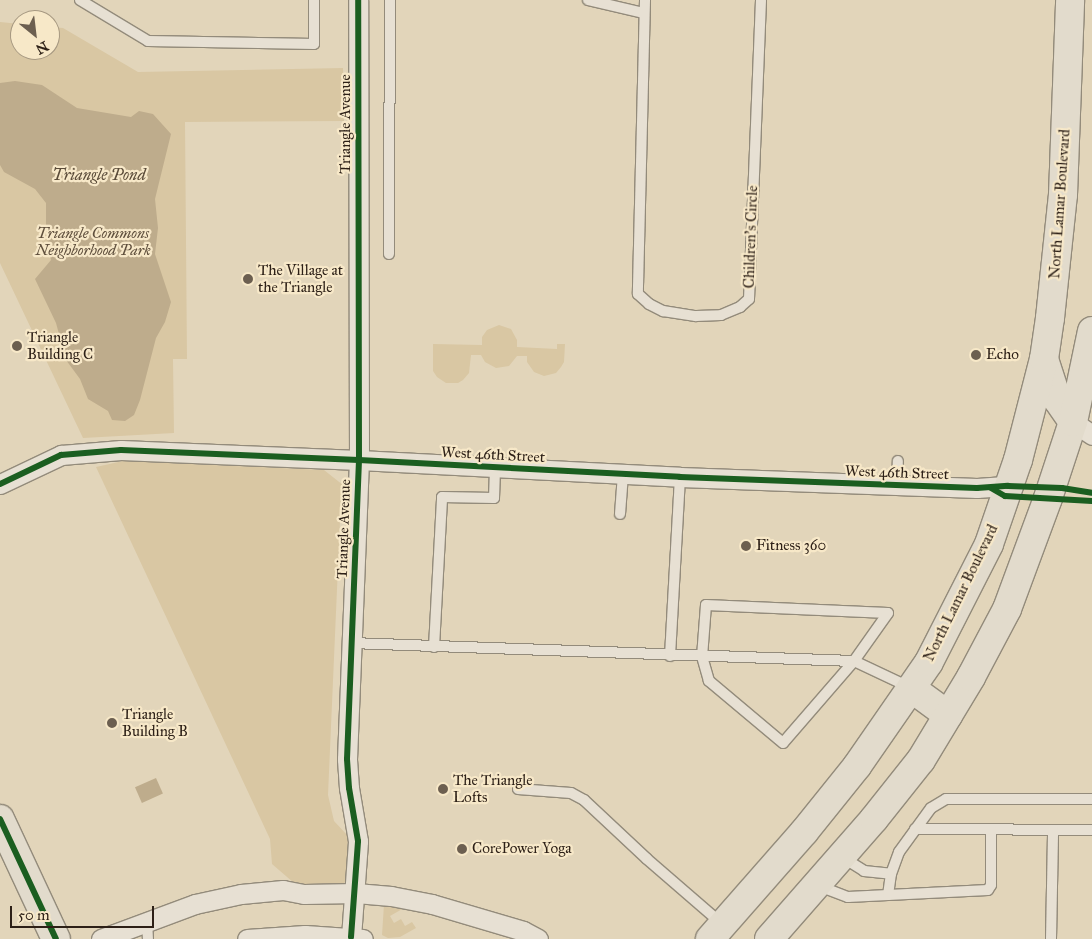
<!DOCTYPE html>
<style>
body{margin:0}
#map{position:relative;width:1092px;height:939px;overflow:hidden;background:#e2d5ba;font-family:"IM FELL Great Primer",serif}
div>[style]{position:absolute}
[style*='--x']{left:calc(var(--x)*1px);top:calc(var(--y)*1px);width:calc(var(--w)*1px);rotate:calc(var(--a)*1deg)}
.green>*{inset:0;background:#d9c7a3}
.water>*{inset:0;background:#beac8c;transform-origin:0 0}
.roads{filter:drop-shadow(1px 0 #938b7b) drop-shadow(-1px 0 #938b7b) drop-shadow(0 1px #938b7b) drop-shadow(0 -1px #938b7b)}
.lane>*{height:10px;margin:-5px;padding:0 5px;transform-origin:5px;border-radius:5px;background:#e7e0d3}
.street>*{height:19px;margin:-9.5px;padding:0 9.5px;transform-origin:9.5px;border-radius:9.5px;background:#e7e0d3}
.primary>*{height:28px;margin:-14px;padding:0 14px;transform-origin:14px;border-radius:14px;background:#e2dbcc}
.cycleway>*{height:6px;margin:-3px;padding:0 3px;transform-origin:3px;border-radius:3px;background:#1b5e20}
.dots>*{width:14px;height:14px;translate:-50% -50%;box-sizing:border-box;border:2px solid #f7e8c8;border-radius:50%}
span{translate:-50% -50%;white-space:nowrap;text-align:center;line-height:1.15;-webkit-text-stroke:4.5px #f7e8c8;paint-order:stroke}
.street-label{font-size:15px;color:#2d2017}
.park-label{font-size:15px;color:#5e4e3c;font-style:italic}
.poi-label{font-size:15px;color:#2d2017}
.left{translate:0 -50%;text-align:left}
.water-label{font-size:16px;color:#5a4b39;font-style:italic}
.north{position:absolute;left:10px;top:10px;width:50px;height:50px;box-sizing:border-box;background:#f7e8c8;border:1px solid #a69881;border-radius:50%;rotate:151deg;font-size:14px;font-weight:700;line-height:20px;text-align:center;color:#2d2017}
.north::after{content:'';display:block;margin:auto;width:18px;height:22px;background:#6c5f50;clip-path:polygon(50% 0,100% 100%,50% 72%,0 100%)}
.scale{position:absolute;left:10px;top:906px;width:144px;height:22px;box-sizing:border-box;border:2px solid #2d2017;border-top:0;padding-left:6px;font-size:15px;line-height:18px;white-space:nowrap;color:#2d2017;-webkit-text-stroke:4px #f7e8c8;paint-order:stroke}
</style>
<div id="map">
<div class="green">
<div style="clip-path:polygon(0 22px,20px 24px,20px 50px,50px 50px,50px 27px,63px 28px,138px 72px,343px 68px,344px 121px,185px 122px,187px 359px,173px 359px,174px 433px,83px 438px,0 263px)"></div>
<div style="clip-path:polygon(499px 325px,511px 329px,517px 340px,517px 347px,557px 349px,557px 344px,565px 344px,564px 362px,561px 367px,556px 373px,544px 376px,534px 372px,527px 362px,527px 356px,517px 356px,509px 366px,496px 368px,485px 362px,481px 355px,471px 355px,469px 373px,463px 380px,458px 383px,446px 383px,437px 377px,433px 371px,433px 344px,482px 345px,482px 337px,487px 330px)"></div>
<div style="clip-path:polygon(123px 461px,324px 470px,348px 489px,349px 497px,341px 498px,328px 795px,334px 821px,348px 836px,347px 879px,340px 889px,294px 883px,272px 864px,270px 839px,96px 467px)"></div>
<div style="clip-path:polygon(384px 904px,404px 908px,390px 916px,394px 923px,401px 919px,405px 926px,412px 922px,416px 928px,400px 937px,388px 938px,382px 935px)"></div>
</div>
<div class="water">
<div style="clip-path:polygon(15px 81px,42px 85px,77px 108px,131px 117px,139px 111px,153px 114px,171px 134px,155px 199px,158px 228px,155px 254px,171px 302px,165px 322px,156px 338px,140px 400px,134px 415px,125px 421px,112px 420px,108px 411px,88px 399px,80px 379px,66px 360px,56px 323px,35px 279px,51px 260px,46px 232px,46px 203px,35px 189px,4px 172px,0 165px,0 83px)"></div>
<div style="left:156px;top:778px;width:17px;height:23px;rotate:66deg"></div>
</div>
<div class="roads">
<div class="lane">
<div style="--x:80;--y:0;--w:79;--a:31.1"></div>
<div style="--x:148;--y:41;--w:166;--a:1"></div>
<div style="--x:314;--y:44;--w:44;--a:-90"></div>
<div style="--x:588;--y:0;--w:57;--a:13.1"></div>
<div style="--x:645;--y:0;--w:294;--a:91.4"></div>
<div style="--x:638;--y:294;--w:15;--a:42"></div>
<div style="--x:649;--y:304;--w:16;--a:27"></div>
<div style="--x:663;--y:311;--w:33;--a:9"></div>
<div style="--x:696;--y:316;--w:25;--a:-2"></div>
<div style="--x:721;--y:315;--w:21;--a:-23"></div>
<div style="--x:740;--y:307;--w:12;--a:-42"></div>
<div style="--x:749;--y:299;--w:299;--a:-87.7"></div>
<div style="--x:389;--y:254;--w:254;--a:-89.8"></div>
<div style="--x:897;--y:485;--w:24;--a:-88"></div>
<div style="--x:620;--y:514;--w:40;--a:-85.7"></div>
<div style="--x:706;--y:605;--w:182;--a:2.5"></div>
<div style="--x:888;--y:613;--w:59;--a:125.3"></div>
<div style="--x:854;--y:661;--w:108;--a:130.9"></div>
<div style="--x:783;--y:743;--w:97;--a:-140"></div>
<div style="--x:709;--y:681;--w:25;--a:-106"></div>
<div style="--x:702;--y:657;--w:52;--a:-85.6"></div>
<div style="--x:351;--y:643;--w:503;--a:2.05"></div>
<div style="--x:854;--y:661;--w:61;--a:25.3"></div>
<div style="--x:434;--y:647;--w:150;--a:-86.9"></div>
<div style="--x:442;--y:497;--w:52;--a:1.1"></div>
<div style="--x:494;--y:498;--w:30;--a:-88"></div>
<div style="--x:670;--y:656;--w:179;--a:-86.8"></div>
<div style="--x:518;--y:789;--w:53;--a:4.3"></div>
<div style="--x:571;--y:793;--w:15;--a:28"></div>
<div style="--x:584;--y:800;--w:86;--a:43.1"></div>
<div style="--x:647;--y:859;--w:99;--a:40.9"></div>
<div style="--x:915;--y:829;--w:177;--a:0.3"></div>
<div style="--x:842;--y:857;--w:26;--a:32"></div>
<div style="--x:864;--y:871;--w:27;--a:6"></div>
<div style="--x:819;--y:886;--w:31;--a:21"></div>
<div style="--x:848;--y:897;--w:140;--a:-2.9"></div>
<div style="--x:988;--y:890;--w:6;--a:-59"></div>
<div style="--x:991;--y:885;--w:56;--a:-90"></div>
<div style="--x:888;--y:895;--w:21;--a:-82"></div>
<div style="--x:891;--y:874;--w:23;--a:-70"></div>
<div style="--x:899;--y:852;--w:54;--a:-54"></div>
<div style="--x:931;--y:808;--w:17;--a:-31"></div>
<div style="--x:946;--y:799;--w:146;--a:0"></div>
<div style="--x:147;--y:921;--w:18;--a:87"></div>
<div style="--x:1051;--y:939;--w:109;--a:-88.9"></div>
</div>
<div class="street">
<div style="--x:1073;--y:422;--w:23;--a:34"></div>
<div style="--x:0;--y:484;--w:68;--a:-25.4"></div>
<div style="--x:61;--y:455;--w:60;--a:-4.8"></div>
<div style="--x:121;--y:450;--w:238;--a:2.4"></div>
<div style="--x:359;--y:460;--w:321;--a:3"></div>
<div style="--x:680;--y:477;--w:297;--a:2.1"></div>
<div style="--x:977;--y:488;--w:31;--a:-4"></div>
<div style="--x:351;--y:937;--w:96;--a:-85.8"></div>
<div style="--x:358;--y:841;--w:54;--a:-99.6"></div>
<div style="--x:349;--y:788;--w:29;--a:-94"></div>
<div style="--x:347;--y:759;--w:299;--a:-87.7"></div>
<div style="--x:359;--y:460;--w:460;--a:-90.1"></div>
<div style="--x:101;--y:939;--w:100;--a:-20.4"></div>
<div style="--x:195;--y:904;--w:47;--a:-12.3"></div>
<div style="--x:241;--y:894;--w:42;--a:-5.4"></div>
<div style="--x:283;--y:890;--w:21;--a:11"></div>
<div style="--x:304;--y:894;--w:52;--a:-1.1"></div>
<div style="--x:356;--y:893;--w:35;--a:5"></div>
<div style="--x:391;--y:896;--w:42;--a:11"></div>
<div style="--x:432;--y:904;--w:95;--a:16.5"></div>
<div style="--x:523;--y:931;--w:17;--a:28"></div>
<div style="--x:247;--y:939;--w:58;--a:-3.9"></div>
<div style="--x:305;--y:935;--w:58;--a:3.9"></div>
</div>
<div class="primary">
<div style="--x:1044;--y:359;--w:42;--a:72"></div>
<div style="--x:1057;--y:399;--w:28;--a:55"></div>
<div style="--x:911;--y:688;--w:46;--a:36.1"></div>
<div style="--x:0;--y:819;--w:132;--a:65"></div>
<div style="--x:710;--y:939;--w:142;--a:-48.7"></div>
<div style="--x:804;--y:832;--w:85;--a:-51.2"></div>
<div style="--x:857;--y:766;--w:126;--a:-55.3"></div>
<div style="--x:929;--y:662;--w:132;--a:-63"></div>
<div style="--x:989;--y:544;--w:89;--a:-71"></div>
<div style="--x:1018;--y:460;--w:104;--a:-75.6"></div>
<div style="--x:1044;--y:359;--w:41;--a:-81.7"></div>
<div style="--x:1050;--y:318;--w:124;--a:-84"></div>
<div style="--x:1063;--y:195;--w:195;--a:-87.9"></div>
<div style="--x:769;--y:939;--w:159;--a:-48.8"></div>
<div style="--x:874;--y:819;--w:75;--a:-51.5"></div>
<div style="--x:921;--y:760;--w:97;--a:-58.9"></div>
<div style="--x:971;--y:677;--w:77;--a:-62.1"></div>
<div style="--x:1007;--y:609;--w:118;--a:-69.7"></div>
<div style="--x:1048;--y:498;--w:80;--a:-71.8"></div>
<div style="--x:1073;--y:422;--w:93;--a:-78.2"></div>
</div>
</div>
<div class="cycleway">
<div style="--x:0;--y:484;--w:68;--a:-25.4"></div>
<div style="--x:61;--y:455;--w:60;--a:-4.8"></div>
<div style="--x:121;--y:450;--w:238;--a:2.4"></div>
<div style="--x:359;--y:460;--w:321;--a:3"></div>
<div style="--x:680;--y:477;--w:297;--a:2.1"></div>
<div style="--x:977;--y:488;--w:31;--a:-4"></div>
<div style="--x:1008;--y:486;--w:54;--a:2.1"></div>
<div style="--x:1062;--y:488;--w:30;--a:9"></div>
<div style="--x:991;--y:488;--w:16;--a:30"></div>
<div style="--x:1005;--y:496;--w:87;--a:3.3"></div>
<div style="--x:0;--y:819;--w:132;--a:65"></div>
<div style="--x:351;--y:937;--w:96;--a:-85.8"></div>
<div style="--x:358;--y:841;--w:54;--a:-99.6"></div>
<div style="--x:349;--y:788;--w:29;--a:-94"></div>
<div style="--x:347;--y:759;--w:299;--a:-87.7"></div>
<div style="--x:359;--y:460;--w:460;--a:-90.1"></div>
</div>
<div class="dots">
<div style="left:248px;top:279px;background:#6c5f50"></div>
<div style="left:17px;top:346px;background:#6c5f50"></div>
<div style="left:976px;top:355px;background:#6c5f50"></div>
<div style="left:746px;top:546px;background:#6c5f50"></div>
<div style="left:112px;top:723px;background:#6c5f50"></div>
<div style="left:443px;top:789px;background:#6c5f50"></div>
<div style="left:462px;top:849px;background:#6c5f50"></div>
</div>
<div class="street-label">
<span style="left:346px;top:124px;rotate:-90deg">Triangle Avenue</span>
<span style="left:1060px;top:204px;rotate:-86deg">North Lamar Boulevard</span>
<span style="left:751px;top:237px;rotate:-88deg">Children's Circle</span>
<span style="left:493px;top:455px;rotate:3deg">West 46th Street</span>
<span style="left:897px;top:473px;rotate:2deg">West 46th Street</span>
<span style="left:344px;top:529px;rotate:-88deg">Triangle Avenue</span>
<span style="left:961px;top:593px;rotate:-64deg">North Lamar Boulevard</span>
</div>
<div class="park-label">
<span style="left:93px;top:242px">Triangle Commons<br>Neighborhood Park</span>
</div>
<div class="poi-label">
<span class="left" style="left:258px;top:279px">The Village at<br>the Triangle</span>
<span class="left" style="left:27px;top:346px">Triangle<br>Building C</span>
<span class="left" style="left:986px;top:355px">Echo</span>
<span class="left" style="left:756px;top:546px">Fitness 360</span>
<span class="left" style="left:122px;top:723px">Triangle<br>Building B</span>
<span class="left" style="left:453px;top:789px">The Triangle<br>Lofts</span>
<span class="left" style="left:472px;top:849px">CorePower Yoga</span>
</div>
<div class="water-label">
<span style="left:99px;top:175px">Triangle Pond</span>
</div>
<div class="north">N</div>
<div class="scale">50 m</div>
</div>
